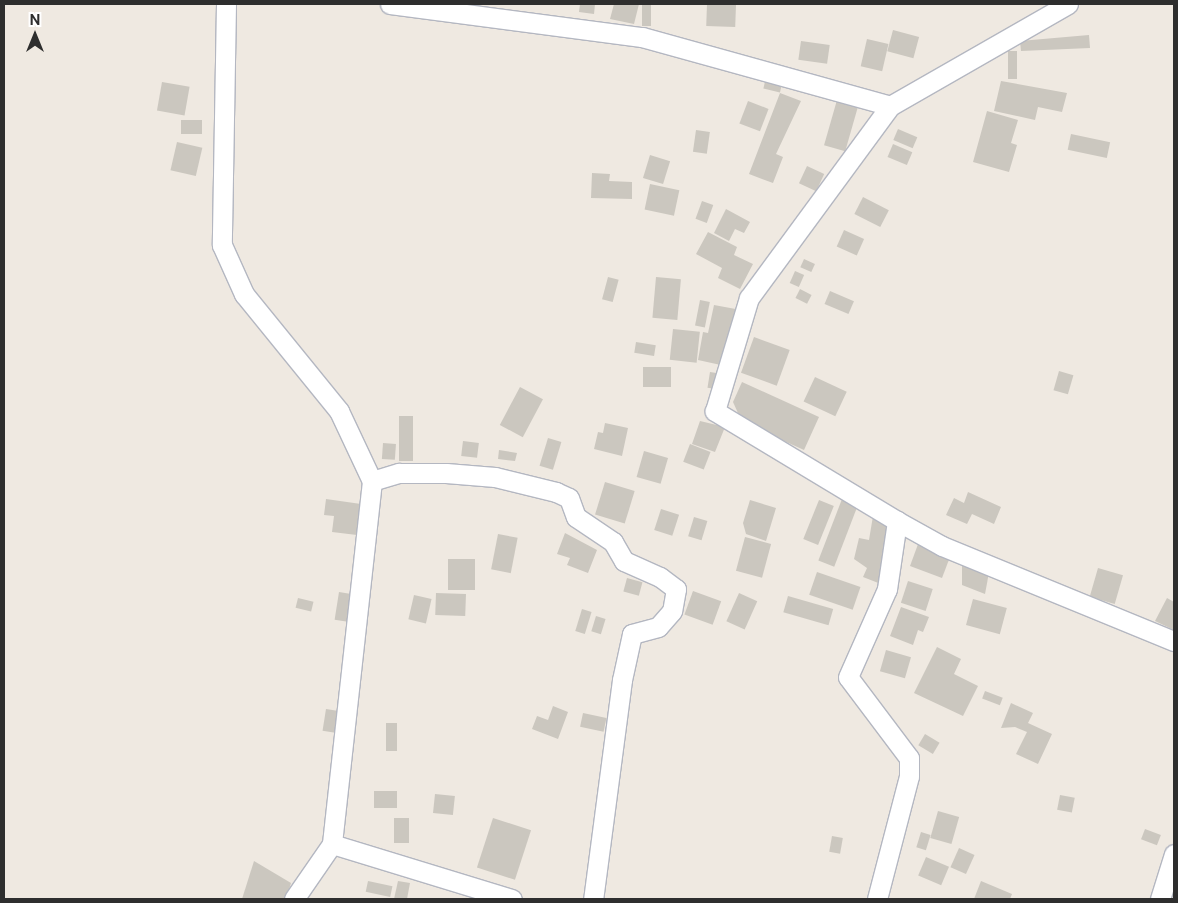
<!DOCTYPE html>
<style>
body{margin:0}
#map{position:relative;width:1178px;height:903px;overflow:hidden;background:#efe9e1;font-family:"Public Sans",sans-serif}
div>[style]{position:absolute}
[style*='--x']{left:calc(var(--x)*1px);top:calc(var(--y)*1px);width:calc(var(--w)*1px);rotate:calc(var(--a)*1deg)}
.building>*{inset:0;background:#cbc7bf;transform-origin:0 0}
.roads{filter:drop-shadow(1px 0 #b4b7c1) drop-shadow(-1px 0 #b4b7c1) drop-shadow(0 1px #b4b7c1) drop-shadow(0 -1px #b4b7c1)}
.minor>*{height:19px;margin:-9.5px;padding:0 9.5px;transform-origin:9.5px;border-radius:9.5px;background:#fff}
span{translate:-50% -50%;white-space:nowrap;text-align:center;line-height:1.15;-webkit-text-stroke:5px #fff;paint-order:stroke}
.frame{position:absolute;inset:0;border:5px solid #2e2e2e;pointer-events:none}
.north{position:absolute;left:10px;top:10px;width:50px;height:50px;-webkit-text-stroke:4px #fff;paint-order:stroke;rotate:0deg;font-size:14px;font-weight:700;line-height:20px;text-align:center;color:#2e2e2e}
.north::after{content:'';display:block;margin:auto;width:18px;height:22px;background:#2e2e2e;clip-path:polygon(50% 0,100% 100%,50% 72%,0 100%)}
</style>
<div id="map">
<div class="building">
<div style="clip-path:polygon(580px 4px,595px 4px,594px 14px,579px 12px)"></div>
<div style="clip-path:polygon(614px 4px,639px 4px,634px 24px,610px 19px)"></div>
<div style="left:642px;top:4px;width:9px;height:22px"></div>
<div style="left:707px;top:4px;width:29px;height:22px;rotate:2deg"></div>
<div style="left:893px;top:30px;width:27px;height:22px;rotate:15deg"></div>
<div style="clip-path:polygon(1089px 35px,1090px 48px,1021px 51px,1020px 41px)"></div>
<div style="left:867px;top:39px;width:22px;height:28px;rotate:13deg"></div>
<div style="left:801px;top:41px;width:29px;height:19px;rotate:8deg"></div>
<div style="left:1008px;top:51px;width:9px;height:28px"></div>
<div style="left:767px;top:73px;width:17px;height:16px;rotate:13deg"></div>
<div style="clip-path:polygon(1001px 81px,1067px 93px,1062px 112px,1038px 107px,1035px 120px,994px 111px)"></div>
<div style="left:162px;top:82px;width:28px;height:29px;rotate:10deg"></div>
<div style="clip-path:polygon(780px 93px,801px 101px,776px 154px,783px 157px,773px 183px,749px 174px)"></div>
<div style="left:837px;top:100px;width:22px;height:47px;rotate:16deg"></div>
<div style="left:748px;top:101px;width:22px;height:24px;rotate:21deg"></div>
<div style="clip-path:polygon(987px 111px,1018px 120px,1011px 143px,1017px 145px,1009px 172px,973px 162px)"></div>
<div style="left:181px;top:120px;width:21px;height:14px"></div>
<div style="left:898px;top:129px;width:21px;height:12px;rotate:23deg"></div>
<div style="left:696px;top:130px;width:14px;height:22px;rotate:8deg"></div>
<div style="left:1071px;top:134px;width:40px;height:16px;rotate:12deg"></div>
<div style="left:177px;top:142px;width:26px;height:29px;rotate:13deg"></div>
<div style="left:893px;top:144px;width:21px;height:14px;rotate:23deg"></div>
<div style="left:650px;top:155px;width:21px;height:24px;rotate:17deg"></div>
<div style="left:807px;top:166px;width:19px;height:19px;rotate:25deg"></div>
<div style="clip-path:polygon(592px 173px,610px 174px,609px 181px,632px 182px,632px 199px,591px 198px)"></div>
<div style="left:650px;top:184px;width:30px;height:26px;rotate:12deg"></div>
<div style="left:863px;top:197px;width:29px;height:19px;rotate:27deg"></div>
<div style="left:702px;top:201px;width:12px;height:19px;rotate:20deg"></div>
<div style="clip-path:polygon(726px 209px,750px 222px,744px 233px,735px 229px,729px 241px,714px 233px)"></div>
<div style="left:844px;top:230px;width:22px;height:18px;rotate:24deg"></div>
<div style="clip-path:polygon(708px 232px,737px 247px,734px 255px,753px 264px,740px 289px,718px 278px,722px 268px,696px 254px)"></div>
<div style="left:804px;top:259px;width:12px;height:9px;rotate:24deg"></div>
<div style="left:795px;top:271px;width:10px;height:13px;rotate:24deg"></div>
<div style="left:608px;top:277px;width:11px;height:23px;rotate:15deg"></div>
<div style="left:656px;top:277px;width:25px;height:41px;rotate:5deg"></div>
<div style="left:800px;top:289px;width:13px;height:10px;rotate:27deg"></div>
<div style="left:830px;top:291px;width:26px;height:14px;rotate:23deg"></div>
<div style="left:700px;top:300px;width:10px;height:26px;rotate:11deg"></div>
<div style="clip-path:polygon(714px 305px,741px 310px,730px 367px,698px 360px,703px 332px,708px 333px)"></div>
<div style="left:673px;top:329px;width:27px;height:31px;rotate:6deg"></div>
<div style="left:754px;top:337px;width:38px;height:38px;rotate:20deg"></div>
<div style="left:636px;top:342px;width:20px;height:11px;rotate:9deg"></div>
<div style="left:643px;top:367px;width:28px;height:20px"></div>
<div style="left:1059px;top:371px;width:15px;height:20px;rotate:16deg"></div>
<div style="left:710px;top:372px;width:13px;height:16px;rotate:9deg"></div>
<div style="left:815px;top:377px;width:35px;height:27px;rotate:25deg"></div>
<div style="clip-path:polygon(742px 382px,819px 417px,804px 450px,742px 422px,733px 402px)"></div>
<div style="left:520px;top:387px;width:26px;height:43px;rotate:28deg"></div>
<div style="left:399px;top:416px;width:14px;height:45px"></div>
<div style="clip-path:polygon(700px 421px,725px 427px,715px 452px,692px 444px)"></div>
<div style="clip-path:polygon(605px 423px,628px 428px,622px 456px,594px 449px,598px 432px,603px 433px)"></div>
<div style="left:548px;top:438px;width:14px;height:29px;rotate:17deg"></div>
<div style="left:463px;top:441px;width:16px;height:15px;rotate:7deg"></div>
<div style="left:383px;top:443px;width:13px;height:16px;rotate:4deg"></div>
<div style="left:690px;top:444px;width:22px;height:19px;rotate:21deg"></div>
<div style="clip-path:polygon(499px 450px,517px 453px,515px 461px,498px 459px)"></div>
<div style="left:644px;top:451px;width:25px;height:27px;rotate:16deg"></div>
<div style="left:605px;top:482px;width:31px;height:34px;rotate:17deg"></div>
<div style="clip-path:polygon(968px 492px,1001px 507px,994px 524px,972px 514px,967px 524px,946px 515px,954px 498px,964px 503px)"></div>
<div style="clip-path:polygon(326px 499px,361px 504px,357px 535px,332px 532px,334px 516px,324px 515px)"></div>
<div style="left:842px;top:499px;width:17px;height:66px;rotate:21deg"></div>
<div style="clip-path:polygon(750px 500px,776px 508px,766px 541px,746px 534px,743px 523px)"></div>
<div style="left:819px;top:500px;width:16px;height:42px;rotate:22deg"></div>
<div style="clip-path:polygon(875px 504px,890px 509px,886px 586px,863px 577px,867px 568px,854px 559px,859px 538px,869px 540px)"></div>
<div style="left:661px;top:509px;width:19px;height:22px;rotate:18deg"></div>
<div style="left:694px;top:517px;width:14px;height:20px;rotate:17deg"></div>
<div style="clip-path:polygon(565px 533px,597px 550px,588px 573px,567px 565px,570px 558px,557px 554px)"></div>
<div style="left:498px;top:534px;width:20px;height:36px;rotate:11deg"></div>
<div style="clip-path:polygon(921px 536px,950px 557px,942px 578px,910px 566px)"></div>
<div style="left:745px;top:537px;width:27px;height:35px;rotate:15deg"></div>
<div style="left:448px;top:559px;width:27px;height:31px"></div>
<div style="clip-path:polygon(962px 560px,990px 567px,985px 594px,962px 585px)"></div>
<div style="left:1098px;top:568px;width:26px;height:30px;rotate:16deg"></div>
<div style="left:817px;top:572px;width:46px;height:24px;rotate:19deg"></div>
<div style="left:627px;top:578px;width:16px;height:14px;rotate:15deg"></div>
<div style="left:908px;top:581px;width:26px;height:23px;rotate:18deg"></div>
<div style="left:693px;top:591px;width:30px;height:25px;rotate:20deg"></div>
<div style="left:339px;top:592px;width:20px;height:28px;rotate:9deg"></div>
<div style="left:436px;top:593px;width:30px;height:22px;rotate:2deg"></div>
<div style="left:739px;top:593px;width:20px;height:31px;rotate:24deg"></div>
<div style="left:414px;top:595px;width:18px;height:25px;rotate:13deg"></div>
<div style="left:788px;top:596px;width:47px;height:17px;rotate:16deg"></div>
<div style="left:298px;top:598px;width:16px;height:10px;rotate:14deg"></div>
<div style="clip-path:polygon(1167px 598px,1174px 602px,1174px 630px,1155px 621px)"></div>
<div style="left:973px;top:599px;width:35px;height:27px;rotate:15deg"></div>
<div style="clip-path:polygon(901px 607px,929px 617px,923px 632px,918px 630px,913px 645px,890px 636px)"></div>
<div style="left:582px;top:609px;width:10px;height:23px;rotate:17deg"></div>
<div style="left:596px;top:616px;width:10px;height:16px;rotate:17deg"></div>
<div style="clip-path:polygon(937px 647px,961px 659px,954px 674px,978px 686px,963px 716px,914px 693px)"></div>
<div style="left:886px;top:650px;width:26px;height:22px;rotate:16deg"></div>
<div style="left:985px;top:691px;width:19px;height:8px;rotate:21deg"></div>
<div style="clip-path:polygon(1011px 703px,1033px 713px,1028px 723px,1052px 734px,1038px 764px,1016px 754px,1027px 732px,1015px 727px,1001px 728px)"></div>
<div style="clip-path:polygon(553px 706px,568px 712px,558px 739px,532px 729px,537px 716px,548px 720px)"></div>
<div style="left:326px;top:709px;width:24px;height:22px;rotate:9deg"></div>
<div style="left:583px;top:713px;width:24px;height:14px;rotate:12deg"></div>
<div style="left:386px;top:723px;width:11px;height:28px"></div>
<div style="left:925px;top:734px;width:17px;height:13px;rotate:31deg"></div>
<div style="left:374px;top:791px;width:23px;height:17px"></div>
<div style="left:435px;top:794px;width:20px;height:19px;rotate:6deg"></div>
<div style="left:1060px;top:795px;width:15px;height:15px;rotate:11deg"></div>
<div style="left:938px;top:811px;width:22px;height:28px;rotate:16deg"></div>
<div style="left:394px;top:818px;width:15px;height:25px"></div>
<div style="left:493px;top:818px;width:40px;height:52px;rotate:18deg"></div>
<div style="left:1145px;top:829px;width:17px;height:11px;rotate:21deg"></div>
<div style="left:921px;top:832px;width:10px;height:16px;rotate:17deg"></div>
<div style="left:832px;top:836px;width:11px;height:16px;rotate:10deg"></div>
<div style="left:959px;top:848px;width:17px;height:21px;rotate:24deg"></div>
<div style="left:926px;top:857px;width:25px;height:20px;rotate:23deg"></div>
<div style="clip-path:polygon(254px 861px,291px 883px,286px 899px,242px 899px)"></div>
<div style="left:368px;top:881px;width:25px;height:11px;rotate:12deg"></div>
<div style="clip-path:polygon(398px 881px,410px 883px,407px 899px,394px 899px)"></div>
<div style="clip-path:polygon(981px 881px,1012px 894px,1010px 899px,974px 899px)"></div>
</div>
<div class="roads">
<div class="minor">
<div style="--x:226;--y:4;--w:241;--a:91"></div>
<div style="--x:222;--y:245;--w:54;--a:65.8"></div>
<div style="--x:244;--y:294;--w:151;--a:50.9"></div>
<div style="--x:339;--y:411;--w:77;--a:64.8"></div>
<div style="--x:372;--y:481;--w:365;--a:96.3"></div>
<div style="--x:332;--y:844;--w:188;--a:17"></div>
<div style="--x:390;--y:4;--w:254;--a:7.5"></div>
<div style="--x:642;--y:37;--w:257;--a:15.5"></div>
<div style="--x:890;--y:106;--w:205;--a:-29.8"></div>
<div style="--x:372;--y:481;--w:28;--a:-17"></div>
<div style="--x:399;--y:473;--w:47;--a:0"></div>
<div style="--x:446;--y:473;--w:49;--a:4.7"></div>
<div style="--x:495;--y:477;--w:63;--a:13.8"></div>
<div style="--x:556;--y:492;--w:14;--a:25"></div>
<div style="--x:569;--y:498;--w:20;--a:70"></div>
<div style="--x:576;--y:517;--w:45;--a:34"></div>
<div style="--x:613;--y:542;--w:22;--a:60"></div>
<div style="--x:624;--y:561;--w:39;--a:24"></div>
<div style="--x:660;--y:577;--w:20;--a:37"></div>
<div style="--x:676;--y:589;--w:22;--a:100"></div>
<div style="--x:672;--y:611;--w:21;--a:131"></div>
<div style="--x:658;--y:627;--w:27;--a:165"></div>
<div style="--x:632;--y:634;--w:47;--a:102.3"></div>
<div style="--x:622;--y:680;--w:221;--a:97.5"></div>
<div style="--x:897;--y:521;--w:51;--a:29.1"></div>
<div style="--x:942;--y:546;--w:251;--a:22.3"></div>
<div style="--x:294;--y:899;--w:67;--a:-55.4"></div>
<div style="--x:877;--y:899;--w:127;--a:-75.4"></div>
<div style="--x:909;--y:776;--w:18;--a:-90"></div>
<div style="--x:909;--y:758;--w:101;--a:-127"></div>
<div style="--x:848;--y:677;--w:96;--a:-66.1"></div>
<div style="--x:887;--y:589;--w:69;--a:-81.6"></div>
<div style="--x:897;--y:521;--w:213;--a:-148.9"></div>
<div style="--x:715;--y:411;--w:118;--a:-73.3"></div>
<div style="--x:749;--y:298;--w:238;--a:-53.7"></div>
<div style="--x:1160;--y:899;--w:47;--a:-72.7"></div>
</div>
</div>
<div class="frame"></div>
<div class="north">N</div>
</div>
